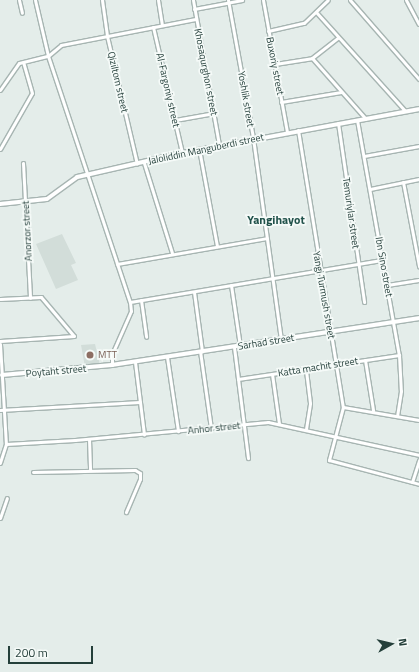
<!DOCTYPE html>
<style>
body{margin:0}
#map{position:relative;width:419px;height:672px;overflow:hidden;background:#e4edea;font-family:"Titillium Web",sans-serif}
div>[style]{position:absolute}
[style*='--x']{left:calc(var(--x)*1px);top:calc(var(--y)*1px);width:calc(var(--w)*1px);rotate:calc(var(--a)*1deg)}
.built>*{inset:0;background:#d2ddd9}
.roads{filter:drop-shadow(1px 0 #a7b5b2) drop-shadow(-1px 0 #a7b5b2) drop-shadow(0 1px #a7b5b2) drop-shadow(0 -1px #a7b5b2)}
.minor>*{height:3px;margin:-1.5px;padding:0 1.5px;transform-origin:1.5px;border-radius:1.5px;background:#fff}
.tertiary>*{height:4px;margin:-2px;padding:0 2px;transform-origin:2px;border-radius:2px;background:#fff}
.dots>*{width:11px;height:11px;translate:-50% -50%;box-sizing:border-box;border:2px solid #f5faf8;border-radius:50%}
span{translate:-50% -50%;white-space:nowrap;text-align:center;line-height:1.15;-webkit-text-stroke:3.5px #f5faf8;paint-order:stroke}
.street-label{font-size:10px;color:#243f3a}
.education-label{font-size:10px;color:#785e54}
.left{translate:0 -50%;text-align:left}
.quarter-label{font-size:12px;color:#20514a;font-weight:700}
.north{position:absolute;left:371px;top:624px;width:40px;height:40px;-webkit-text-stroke:3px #f5faf8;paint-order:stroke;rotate:82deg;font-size:11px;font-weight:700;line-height:16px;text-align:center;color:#243f3a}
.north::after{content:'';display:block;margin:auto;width:14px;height:18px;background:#243f3a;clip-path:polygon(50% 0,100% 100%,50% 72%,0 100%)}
.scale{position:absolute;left:8px;top:646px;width:85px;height:18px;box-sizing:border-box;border:2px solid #243f3a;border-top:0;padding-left:5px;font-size:12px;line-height:14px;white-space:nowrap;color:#243f3a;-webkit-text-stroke:3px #f5faf8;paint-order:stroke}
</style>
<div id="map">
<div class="built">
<div style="clip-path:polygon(62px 234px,76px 263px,71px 265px,78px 280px,56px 289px,36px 244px)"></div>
<div style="clip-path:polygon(95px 344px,100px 365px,85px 367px,81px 345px)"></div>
</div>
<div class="roads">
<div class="minor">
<div style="--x:19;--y:0;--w:13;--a:77"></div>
<div style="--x:35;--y:0;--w:57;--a:76.9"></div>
<div style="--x:48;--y:56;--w:259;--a:71.6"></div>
<div style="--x:130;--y:302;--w:9;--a:84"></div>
<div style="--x:131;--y:311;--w:47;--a:113.8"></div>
<div style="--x:112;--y:354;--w:11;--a:90"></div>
<div style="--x:102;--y:0;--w:36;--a:82"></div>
<div style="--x:107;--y:36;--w:131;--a:76.8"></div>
<div style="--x:158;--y:0;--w:25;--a:81"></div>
<div style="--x:193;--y:0;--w:147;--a:79.8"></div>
<div style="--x:228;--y:0;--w:140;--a:79.7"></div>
<div style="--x:253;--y:138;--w:203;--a:82.1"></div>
<div style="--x:263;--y:0;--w:134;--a:79.7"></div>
<div style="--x:350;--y:0;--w:105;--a:48.9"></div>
<div style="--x:406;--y:0;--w:27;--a:62"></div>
<div style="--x:194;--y:9;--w:49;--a:-10.6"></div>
<div style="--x:316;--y:12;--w:133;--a:48"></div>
<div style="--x:153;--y:27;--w:129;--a:77"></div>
<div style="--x:268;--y:31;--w:37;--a:-13"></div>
<div style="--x:304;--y:23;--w:33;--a:-44"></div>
<div style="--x:312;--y:58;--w:33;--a:-38"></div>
<div style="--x:275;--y:64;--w:37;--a:-9"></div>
<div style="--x:312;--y:58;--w:81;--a:48.5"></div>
<div style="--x:0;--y:90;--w:33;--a:-55"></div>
<div style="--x:19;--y:63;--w:30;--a:-14"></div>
<div style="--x:48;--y:56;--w:17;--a:-40"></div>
<div style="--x:61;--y:45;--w:137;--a:-10.9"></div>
<div style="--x:281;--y:102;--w:61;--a:-9.5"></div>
<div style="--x:175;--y:120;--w:40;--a:-10"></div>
<div style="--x:357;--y:120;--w:239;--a:79.9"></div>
<div style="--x:399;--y:355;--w:36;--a:87"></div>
<div style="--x:401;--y:391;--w:24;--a:99"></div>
<div style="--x:338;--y:123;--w:181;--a:81.7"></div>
<div style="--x:298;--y:130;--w:281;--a:80.8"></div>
<div style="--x:343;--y:407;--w:55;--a:104.8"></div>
<div style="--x:329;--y:460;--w:93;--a:14.9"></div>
<div style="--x:0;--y:149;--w:64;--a:-60.3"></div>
<div style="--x:32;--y:93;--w:32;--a:-106"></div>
<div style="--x:199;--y:149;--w:99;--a:79.5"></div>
<div style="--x:364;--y:156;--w:56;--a:-10.3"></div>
<div style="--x:23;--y:163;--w:135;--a:87"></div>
<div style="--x:144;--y:163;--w:94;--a:72.7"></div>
<div style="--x:403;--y:182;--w:86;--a:79.2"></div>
<div style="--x:370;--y:189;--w:50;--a:-11.5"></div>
<div style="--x:117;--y:264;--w:152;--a:-9.8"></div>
<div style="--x:231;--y:285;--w:62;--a:81.6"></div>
<div style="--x:387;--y:285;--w:32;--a:-9"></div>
<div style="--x:194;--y:292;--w:60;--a:82.3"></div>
<div style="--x:0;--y:299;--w:41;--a:-2.8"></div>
<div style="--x:41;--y:297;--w:51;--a:49.8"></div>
<div style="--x:141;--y:300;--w:37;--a:82"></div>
<div style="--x:130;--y:302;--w:255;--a:-9.5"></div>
<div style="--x:0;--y:341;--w:74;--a:-3.9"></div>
<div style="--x:0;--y:344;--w:100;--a:86.6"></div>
<div style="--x:6;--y:444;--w:20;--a:108"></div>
<div style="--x:234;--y:347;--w:112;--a:82.8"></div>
<div style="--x:200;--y:351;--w:78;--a:81.9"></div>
<div style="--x:167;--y:357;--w:75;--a:81.5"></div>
<div style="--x:365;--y:360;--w:51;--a:80.9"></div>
<div style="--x:135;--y:362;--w:73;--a:82.9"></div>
<div style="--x:272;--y:374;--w:50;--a:82"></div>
<div style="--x:238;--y:379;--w:163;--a:-8.5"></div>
<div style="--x:343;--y:407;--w:77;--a:9.7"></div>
<div style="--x:0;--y:410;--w:140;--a:-3.3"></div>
<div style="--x:306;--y:429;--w:26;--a:-81"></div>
<div style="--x:310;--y:403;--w:34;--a:-97"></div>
<div style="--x:89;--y:439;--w:31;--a:88"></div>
<div style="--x:6;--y:444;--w:69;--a:-3.3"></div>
<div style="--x:75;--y:440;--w:194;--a:-5.3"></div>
<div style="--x:268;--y:422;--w:155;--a:12.3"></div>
<div style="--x:33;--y:472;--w:102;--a:-1.1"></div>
<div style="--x:135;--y:470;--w:6;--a:31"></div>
<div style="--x:140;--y:473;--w:6;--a:90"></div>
<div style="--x:140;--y:479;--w:36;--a:113"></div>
<div style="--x:412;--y:482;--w:23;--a:-72"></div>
<div style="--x:0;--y:518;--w:21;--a:-71"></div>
</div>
<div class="tertiary">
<div style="--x:0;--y:204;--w:47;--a:-6.1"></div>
<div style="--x:47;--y:199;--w:37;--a:-36"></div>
<div style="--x:77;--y:177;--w:108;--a:-12.9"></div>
<div style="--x:182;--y:153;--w:241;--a:-10.5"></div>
<div style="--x:2;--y:375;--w:110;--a:-5.2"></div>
<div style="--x:112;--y:365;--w:311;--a:-8.7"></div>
</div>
</div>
<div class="dots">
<div style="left:90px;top:355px;background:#8d6e63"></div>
</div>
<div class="street-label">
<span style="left:275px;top:66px;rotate:79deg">Buxoriy street</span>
<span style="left:206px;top:72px;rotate:79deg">Khosaqurghon street</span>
<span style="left:118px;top:82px;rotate:77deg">Qiziltom street</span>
<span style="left:168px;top:90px;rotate:77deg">Al-Fargoniy street</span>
<span style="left:246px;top:99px;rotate:80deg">Yoshlik street</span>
<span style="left:206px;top:149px;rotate:-12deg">Jaloliddin Manguberdi street</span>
<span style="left:351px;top:213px;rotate:82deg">Temuriylar street</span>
<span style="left:27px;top:231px;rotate:-93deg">Anorzor street</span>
<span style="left:384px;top:267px;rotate:80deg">Ibn Sino street</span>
<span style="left:324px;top:295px;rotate:80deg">Yangi Turmush street</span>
<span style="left:266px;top:342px;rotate:-9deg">Sarhad street</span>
<span style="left:318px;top:367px;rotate:-9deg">Katta machit street</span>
<span style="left:56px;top:371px;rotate:-5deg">Poytaht street</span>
<span style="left:214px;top:428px;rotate:-6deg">Anhor street</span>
</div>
<div class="education-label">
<span class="left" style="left:98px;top:355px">MTT</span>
</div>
<div class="quarter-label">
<span style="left:276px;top:220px">Yangihayot</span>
</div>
<div class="north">N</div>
<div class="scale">200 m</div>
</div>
